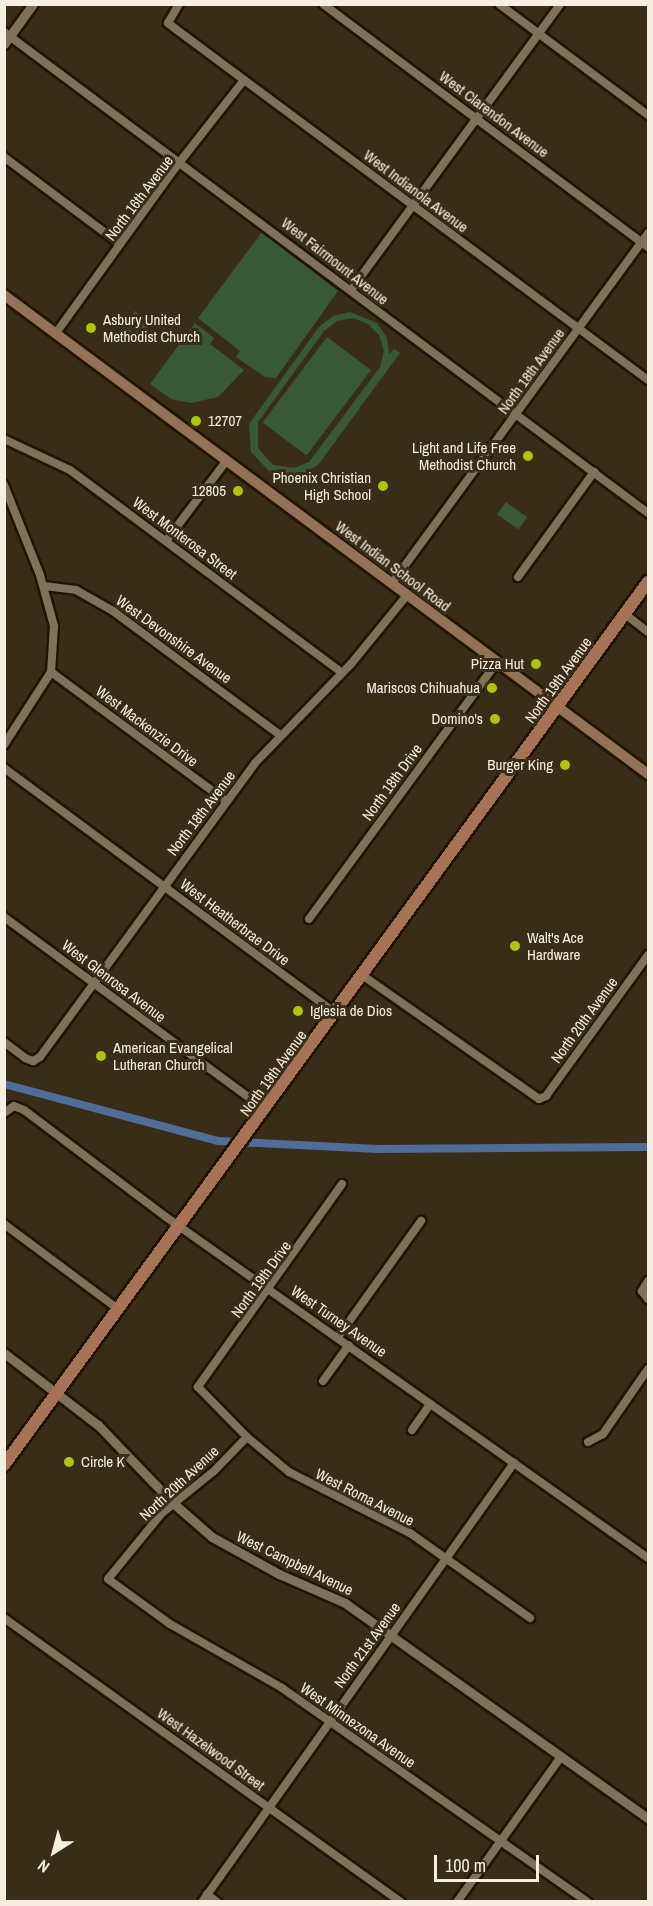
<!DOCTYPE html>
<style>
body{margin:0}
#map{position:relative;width:653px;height:1906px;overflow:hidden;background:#3a2d18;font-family:"Archivo Narrow",sans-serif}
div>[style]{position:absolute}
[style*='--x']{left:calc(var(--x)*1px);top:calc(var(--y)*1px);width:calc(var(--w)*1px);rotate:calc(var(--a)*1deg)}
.green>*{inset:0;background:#385938;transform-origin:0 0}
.canal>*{height:8px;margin:-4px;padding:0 4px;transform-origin:4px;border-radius:4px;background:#506d9a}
.roads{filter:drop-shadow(2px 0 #211502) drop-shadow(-2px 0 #211502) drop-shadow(0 2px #211502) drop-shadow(0 -2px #211502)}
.minor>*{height:8px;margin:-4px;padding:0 4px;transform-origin:4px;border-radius:4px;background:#80715a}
.tertiary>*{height:9px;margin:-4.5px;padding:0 4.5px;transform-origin:4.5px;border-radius:4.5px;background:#80715a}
.secondary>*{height:10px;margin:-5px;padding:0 5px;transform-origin:5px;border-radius:5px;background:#947258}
.primary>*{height:12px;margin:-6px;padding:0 6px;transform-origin:6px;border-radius:6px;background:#a77357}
.dots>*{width:16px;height:16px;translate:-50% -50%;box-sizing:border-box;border:3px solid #3a2d18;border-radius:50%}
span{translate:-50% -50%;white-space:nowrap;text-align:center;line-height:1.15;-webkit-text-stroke:6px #3a2d18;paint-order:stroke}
.street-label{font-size:15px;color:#f6eee1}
.poi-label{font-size:15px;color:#f6eee1}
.left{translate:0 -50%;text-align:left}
.right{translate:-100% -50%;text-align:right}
.frame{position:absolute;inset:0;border:6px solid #f6eee1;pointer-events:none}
.north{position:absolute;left:24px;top:1822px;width:60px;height:60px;-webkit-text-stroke:4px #3a2d18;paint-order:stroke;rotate:216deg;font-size:16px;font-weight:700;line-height:24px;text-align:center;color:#f6eee1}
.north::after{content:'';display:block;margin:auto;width:21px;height:27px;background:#f6eee1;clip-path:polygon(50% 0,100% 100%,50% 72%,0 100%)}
.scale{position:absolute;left:434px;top:1855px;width:105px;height:27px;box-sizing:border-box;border:3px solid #f6eee1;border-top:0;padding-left:8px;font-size:18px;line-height:21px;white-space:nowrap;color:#f6eee1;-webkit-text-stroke:4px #3a2d18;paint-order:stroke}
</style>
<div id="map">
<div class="green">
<div style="clip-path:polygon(262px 232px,338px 291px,276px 378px,265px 377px,236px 357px,240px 351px,198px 318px)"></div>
<div style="clip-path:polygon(135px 311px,151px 323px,138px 341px,122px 329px,124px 326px,134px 332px,141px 322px,132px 315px)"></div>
<div style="clip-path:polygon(evenodd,350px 312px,377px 323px,387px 338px,389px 354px,394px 349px,400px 353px,318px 465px,299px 476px,271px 473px,251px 452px,249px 424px,319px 327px,333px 316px,350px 312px,353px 318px,368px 324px,379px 335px,384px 351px,380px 367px,309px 462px,294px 468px,273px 465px,258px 448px,258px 422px,324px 331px,337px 321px,353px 318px)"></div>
<div style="clip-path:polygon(195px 323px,214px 338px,210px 344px,244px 370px,218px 397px,191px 403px,171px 399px,150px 384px)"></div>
<div style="left:327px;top:337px;width:55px;height:107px;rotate:37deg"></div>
<div style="left:506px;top:502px;width:26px;height:15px;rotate:36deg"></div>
</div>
<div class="canal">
<div style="--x:4;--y:1084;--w:221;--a:14.9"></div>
<div style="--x:218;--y:1141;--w:160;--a:2.9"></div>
<div style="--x:378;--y:1149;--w:270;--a:-0.4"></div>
</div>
<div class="roads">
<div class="minor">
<div style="--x:179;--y:4;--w:22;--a:120"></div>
<div style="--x:168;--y:23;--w:11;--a:38"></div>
<div style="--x:177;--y:30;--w:587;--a:36.62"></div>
<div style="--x:323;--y:4;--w:406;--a:36.8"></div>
<div style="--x:499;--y:4;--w:186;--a:36.7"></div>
<div style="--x:4;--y:32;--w:804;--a:36.76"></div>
<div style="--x:4;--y:157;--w:145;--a:36.9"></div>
<div style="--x:351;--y:290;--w:354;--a:-53.8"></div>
<div style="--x:56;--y:333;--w:203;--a:-54.2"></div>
<div style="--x:175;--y:168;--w:112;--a:-51.9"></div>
<div style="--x:4;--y:439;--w:73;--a:25.2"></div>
<div style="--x:70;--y:470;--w:339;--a:36.7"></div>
<div style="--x:4;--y:485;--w:97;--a:68.2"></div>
<div style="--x:40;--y:575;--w:53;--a:74.6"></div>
<div style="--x:54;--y:626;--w:46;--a:93.7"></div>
<div style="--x:51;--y:672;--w:87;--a:122.8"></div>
<div style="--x:166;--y:541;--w:101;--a:-53"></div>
<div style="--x:518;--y:577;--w:130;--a:-54.1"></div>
<div style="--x:392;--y:583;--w:434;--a:-53.8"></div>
<div style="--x:44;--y:586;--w:32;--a:7"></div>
<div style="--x:76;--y:590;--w:43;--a:29.6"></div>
<div style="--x:113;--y:611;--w:208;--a:36.6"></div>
<div style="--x:625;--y:614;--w:29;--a:38"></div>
<div style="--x:51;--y:672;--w:217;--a:36.4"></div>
<div style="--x:4;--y:768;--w:412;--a:36.5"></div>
<div style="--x:4;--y:917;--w:325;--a:36.4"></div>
<div style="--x:309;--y:919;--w:318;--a:-53.8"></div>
<div style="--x:362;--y:975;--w:216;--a:35"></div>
<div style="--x:539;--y:1099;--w:8;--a:-23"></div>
<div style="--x:546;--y:1096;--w:174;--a:-54.1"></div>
<div style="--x:4;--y:1042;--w:26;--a:37"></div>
<div style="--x:25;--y:1058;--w:9;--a:21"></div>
<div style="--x:33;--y:1061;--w:8;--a:-30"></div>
<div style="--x:40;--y:1057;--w:364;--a:-53.8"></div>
<div style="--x:255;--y:763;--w:138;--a:-45.9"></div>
<div style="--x:351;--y:664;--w:89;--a:-50.9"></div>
<div style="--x:4;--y:1113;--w:12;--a:-35"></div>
<div style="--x:14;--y:1106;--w:11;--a:22"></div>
<div style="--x:24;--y:1110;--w:178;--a:37"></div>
<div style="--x:166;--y:1217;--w:590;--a:35.28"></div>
<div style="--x:342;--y:1184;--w:249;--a:125.4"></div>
<div style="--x:198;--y:1387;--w:70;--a:45.6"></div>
<div style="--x:247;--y:1437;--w:55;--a:39.8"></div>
<div style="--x:289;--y:1472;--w:136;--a:26.8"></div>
<div style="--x:410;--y:1533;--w:147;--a:35.3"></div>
<div style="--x:4;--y:1224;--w:142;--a:36.7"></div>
<div style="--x:648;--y:1281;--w:12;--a:121"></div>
<div style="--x:642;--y:1291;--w:10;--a:53"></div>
<div style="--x:338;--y:1337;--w:143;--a:-54.4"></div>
<div style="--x:323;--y:1381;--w:44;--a:-54.2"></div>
<div style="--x:412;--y:1430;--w:32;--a:-55"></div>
<div style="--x:247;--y:1437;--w:47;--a:134.1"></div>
<div style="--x:214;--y:1471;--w:67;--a:141.1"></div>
<div style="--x:162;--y:1513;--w:85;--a:129.3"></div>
<div style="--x:108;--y:1579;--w:77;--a:36"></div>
<div style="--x:170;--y:1624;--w:129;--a:29.7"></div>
<div style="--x:282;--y:1688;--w:373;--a:35"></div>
<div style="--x:588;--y:1442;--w:17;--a:-28"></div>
<div style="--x:603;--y:1434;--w:79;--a:-55.3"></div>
<div style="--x:4;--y:1618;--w:488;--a:35.6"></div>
<div style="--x:207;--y:1894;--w:13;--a:39"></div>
<div style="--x:202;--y:1902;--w:539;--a:-54.6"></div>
<div style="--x:457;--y:1902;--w:178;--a:-54.4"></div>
</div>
<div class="tertiary">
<div style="--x:4;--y:44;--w:49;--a:-54.1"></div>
<div style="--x:4;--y:1353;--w:118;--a:37.5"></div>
<div style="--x:98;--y:1425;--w:108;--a:46.1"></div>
<div style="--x:173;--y:1503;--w:52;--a:41.1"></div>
<div style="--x:212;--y:1537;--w:77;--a:28.9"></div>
<div style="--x:279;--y:1574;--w:72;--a:23.7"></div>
<div style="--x:345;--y:1603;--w:372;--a:35.4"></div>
</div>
<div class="secondary">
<div style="--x:4;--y:295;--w:803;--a:36.64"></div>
</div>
<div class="primary">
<div style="--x:4;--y:1465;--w:1093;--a:-53.9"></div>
</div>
</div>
<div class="dots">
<div style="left:91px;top:328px;background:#afc507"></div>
<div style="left:196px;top:421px;background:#afc507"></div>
<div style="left:528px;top:456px;background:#afc507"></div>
<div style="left:383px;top:486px;background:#afc507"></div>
<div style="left:238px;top:491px;background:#afc507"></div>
<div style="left:536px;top:664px;background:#afc507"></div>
<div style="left:492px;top:688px;background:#afc507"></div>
<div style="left:495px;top:719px;background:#afc507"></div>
<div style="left:565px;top:765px;background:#afc507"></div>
<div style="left:515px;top:946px;background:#afc507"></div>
<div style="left:298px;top:1011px;background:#afc507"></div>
<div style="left:101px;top:1056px;background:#afc507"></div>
<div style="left:69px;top:1462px;background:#afc507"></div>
</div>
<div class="street-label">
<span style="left:494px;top:114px;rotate:37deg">West Clarendon Avenue</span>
<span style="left:416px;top:191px;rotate:37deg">West Indianola Avenue</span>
<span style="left:139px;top:198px;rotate:-53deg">North 16th Avenue</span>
<span style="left:335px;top:261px;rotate:38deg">West Fairmount Avenue</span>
<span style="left:531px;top:371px;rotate:-54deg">North 18th Avenue</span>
<span style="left:185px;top:538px;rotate:37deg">West Monterosa Street</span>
<span style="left:393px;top:566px;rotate:37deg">West Indian School Road</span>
<span style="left:174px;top:639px;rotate:36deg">West Devonshire Avenue</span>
<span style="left:558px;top:680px;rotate:-54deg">North 19th Avenue</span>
<span style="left:147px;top:726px;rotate:37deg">West Mackenzie Drive</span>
<span style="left:392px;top:782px;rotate:-54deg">North 18th Drive</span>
<span style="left:201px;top:813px;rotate:-53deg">North 18th Avenue</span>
<span style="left:235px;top:922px;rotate:37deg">West Heatherbrae Drive</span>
<span style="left:114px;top:981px;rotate:37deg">West Glenrosa Avenue</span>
<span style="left:584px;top:1020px;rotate:-54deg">North 20th Avenue</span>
<span style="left:273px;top:1073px;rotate:-54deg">North 19th Avenue</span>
<span style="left:261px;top:1279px;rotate:-54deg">North 19th Drive</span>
<span style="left:339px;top:1321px;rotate:35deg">West Turney Avenue</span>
<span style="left:179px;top:1483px;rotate:-43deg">North 20th Avenue</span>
<span style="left:365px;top:1497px;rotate:27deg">West Roma Avenue</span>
<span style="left:295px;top:1563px;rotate:26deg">West Campbell Avenue</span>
<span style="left:367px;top:1645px;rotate:-54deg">North 21st Avenue</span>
<span style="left:358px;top:1725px;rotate:35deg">West Minnezona Avenue</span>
<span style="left:211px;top:1749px;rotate:36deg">West Hazelwood Street</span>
</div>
<div class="poi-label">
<span class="left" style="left:103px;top:328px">Asbury United<br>Methodist Church</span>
<span class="left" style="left:208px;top:421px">12707</span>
<span class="right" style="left:516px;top:456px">Light and Life Free<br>Methodist Church</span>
<span class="right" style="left:371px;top:486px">Phoenix Christian<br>High School</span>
<span class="right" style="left:226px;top:491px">12805</span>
<span class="right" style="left:524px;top:664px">Pizza Hut</span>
<span class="right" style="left:480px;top:688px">Mariscos Chihuahua</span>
<span class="right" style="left:483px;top:719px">Domino's</span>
<span class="right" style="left:553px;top:765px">Burger King</span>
<span class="left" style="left:527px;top:946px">Walt's Ace<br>Hardware</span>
<span class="left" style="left:310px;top:1011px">Iglesia de Dios</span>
<span class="left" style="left:113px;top:1056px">American Evangelical<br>Lutheran Church</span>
<span class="left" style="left:81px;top:1462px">Circle K</span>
</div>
<div class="frame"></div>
<div class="north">N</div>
<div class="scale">100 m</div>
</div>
